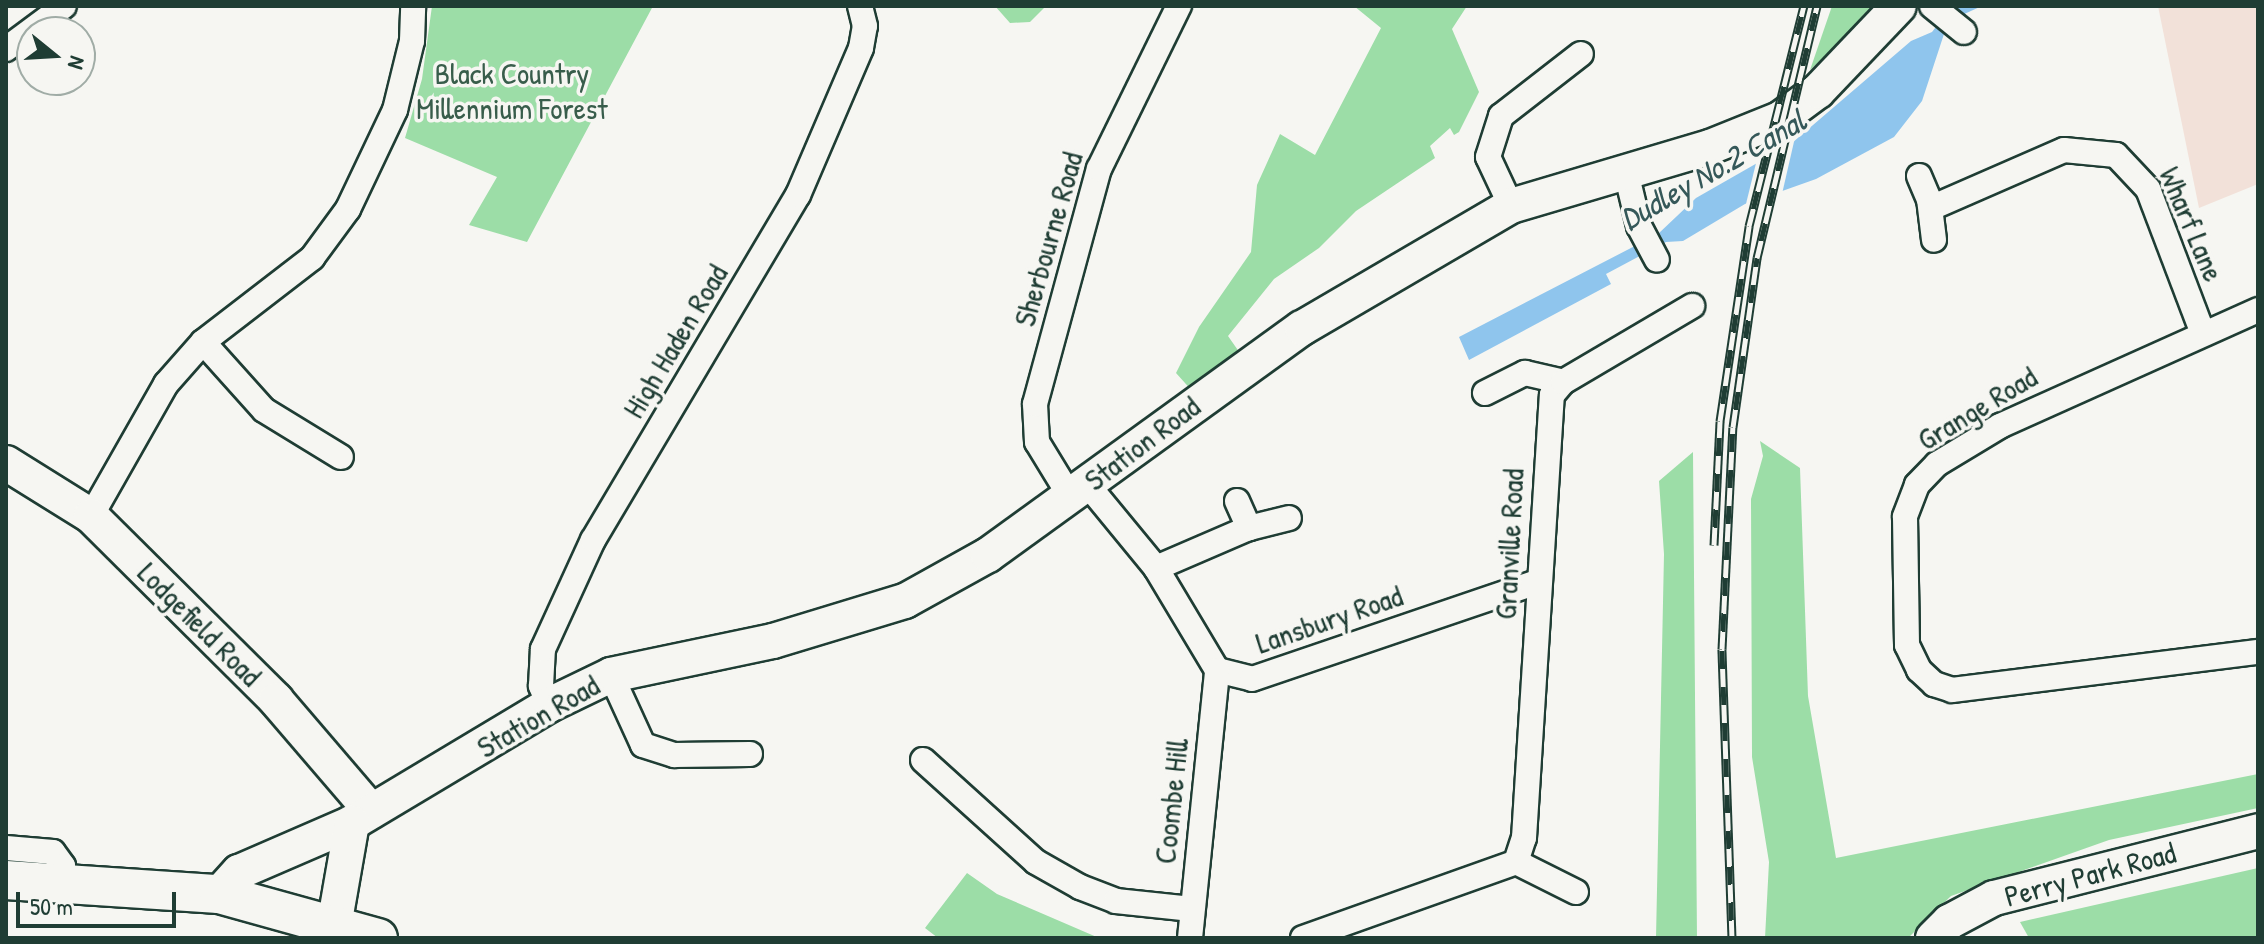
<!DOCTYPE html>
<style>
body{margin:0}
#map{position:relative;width:2264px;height:944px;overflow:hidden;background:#f6f6f2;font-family:"Patrick Hand",sans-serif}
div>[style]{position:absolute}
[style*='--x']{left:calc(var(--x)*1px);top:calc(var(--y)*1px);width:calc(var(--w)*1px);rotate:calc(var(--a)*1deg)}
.built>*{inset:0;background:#f2e1d9}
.green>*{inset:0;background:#9cdda7}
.water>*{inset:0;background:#8fc5ed}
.pier>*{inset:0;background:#f6f6f2}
.roads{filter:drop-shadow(2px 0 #1f3d34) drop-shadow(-2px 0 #1f3d34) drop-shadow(0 2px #1f3d34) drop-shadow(0 -2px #1f3d34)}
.street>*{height:24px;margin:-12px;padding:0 12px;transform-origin:12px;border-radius:12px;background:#f6f6f2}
.secondary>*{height:34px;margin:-17px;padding:0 17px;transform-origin:17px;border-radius:17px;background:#f6f6f2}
.primary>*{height:38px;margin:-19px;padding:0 19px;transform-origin:19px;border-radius:19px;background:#f6f6f2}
.rail>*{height:9px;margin-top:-4.5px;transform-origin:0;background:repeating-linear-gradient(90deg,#f6f6f2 0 18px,#1f3d34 0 36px);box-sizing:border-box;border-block:2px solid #1f3d34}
span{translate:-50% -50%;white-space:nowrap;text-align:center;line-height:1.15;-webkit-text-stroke:7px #f6f6f2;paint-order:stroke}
.park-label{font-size:30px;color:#385d4b}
.street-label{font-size:30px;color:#1f3d34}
.water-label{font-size:32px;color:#355859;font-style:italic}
.frame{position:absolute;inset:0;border:8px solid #1f3d34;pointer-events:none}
.north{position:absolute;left:16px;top:16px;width:80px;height:80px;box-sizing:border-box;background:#f6f6f2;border:2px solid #a0aca6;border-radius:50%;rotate:108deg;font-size:22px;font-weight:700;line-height:32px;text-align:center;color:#1f3d34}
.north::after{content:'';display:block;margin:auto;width:28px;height:36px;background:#1f3d34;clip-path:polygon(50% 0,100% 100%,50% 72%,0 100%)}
.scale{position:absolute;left:16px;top:892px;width:160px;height:36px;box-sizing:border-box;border:4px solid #1f3d34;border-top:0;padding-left:10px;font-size:24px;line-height:28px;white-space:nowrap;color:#1f3d34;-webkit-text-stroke:6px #f6f6f2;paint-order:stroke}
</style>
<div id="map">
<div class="built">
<div style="clip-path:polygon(2158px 6px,2258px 6px,2258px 184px,2199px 208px)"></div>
</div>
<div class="green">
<div style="clip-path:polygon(432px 6px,653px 6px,527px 242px,469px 225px,497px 177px,405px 138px,422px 79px)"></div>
<div style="clip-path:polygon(995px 6px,1046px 6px,1030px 22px,1010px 23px)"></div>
<div style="clip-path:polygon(1354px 6px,1467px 6px,1452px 29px,1479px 92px,1459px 132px,1454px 135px,1450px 128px,1430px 146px,1435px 158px,1356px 211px,1319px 248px,1274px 279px,1228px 336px,1242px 356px,1194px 393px,1176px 373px,1199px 327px,1251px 252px,1257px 185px,1280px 134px,1315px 155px,1381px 28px)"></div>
<div style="clip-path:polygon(1832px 6px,1880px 6px,1810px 70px)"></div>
<div style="clip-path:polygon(1760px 441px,1800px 468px,1808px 696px,1836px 858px,2258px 774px,2258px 808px,2109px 840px,1951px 896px,1908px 938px,1765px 938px,1769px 862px,1752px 757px,1751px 499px,1763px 456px)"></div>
<div style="clip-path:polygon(1693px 452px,1697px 938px,1656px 938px,1664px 554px,1659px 481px)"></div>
<div style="clip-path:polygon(2258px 868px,2258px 938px,2029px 938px,2020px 922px)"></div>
<div style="clip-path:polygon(967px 873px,997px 894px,1099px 938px,938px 938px,925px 928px)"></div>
</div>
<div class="water">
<div style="clip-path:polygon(1952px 6px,1982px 6px,1962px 15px,1944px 34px,1922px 101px,1894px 137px,1816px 179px,1745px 204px,1683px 241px,1666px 242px,1606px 274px,1611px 284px,1469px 360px,1459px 337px,1658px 234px,1696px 198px,1792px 143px,1911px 41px,1932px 32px)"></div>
</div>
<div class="pier">
<div style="clip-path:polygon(1796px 133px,1782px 194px,1745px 208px,1758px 155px)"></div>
</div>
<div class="roads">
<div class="street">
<div style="--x:1932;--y:6;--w:41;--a:39.1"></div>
<div style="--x:6;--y:49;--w:72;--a:-36.6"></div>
<div style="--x:1626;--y:172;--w:56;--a:76.5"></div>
<div style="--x:1639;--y:226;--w:38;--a:62"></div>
<div style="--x:1919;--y:176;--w:25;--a:67"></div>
<div style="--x:1929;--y:199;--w:41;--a:83"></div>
<div style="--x:1511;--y:206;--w:54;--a:-115.1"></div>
<div style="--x:1488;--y:157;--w:43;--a:-72.4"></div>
<div style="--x:1501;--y:116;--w:101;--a:-37.8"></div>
<div style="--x:1931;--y:208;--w:145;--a:-23.6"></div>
<div style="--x:2064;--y:150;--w:52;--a:5.5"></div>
<div style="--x:2116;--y:155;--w:47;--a:46.7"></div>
<div style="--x:2148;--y:189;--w:152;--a:69.2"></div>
<div style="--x:2258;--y:310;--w:283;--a:155.8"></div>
<div style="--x:2000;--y:426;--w:74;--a:148.9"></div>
<div style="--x:1937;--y:464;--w:29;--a:134"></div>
<div style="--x:1917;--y:485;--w:34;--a:111"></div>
<div style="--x:1905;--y:517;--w:128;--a:89.1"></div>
<div style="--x:1907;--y:645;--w:28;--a:64"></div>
<div style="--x:1919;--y:670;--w:21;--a:43"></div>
<div style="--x:1934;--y:684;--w:19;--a:18"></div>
<div style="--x:1952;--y:690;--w:308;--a:-7.1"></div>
<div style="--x:203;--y:342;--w:91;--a:48.1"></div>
<div style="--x:264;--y:410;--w:90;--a:31.4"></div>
<div style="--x:1485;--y:393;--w:45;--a:-26.6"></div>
<div style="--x:1525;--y:373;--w:39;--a:13"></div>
<div style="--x:1087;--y:484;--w:109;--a:50.6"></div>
<div style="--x:1156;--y:568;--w:119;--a:59.1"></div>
<div style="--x:1217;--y:670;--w:36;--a:14"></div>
<div style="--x:1252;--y:679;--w:304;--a:-18.8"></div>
<div style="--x:1070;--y:496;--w:63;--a:-121.4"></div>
<div style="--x:1037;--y:442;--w:38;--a:-93"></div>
<div style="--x:1035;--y:404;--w:244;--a:-74.8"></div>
<div style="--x:1099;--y:169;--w:182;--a:-63.9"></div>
<div style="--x:1237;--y:501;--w:30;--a:66"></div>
<div style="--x:91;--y:516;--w:152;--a:-60.4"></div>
<div style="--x:166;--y:384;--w:56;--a:-48.6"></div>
<div style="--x:203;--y:342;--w:138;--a:-37.6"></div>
<div style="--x:312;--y:258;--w:61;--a:-53.7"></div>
<div style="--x:348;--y:209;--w:110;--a:-64.6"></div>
<div style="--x:395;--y:110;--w:71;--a:-76.2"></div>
<div style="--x:412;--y:41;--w:35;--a:-88"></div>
<div style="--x:1156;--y:568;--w:101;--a:-23.3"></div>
<div style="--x:1249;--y:528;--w:41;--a:-14"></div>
<div style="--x:611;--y:675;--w:77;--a:65.4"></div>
<div style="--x:643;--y:745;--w:33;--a:18"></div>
<div style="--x:674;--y:755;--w:76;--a:-0.8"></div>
<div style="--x:549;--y:705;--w:21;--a:-113"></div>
<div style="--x:541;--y:686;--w:37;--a:-87"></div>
<div style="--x:543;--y:649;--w:120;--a:-65.4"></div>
<div style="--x:593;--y:540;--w:401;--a:-59.3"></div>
<div style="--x:798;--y:195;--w:160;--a:-66.8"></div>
<div style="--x:861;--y:48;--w:22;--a:-80"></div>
<div style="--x:865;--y:26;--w:21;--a:-104"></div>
<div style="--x:923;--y:760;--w:152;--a:42.1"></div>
<div style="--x:1036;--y:862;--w:51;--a:29.6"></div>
<div style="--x:1080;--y:887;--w:39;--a:21"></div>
<div style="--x:1116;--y:901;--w:76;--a:6"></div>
<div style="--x:6;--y:848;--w:47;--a:4.9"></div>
<div style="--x:53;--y:852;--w:17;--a:54"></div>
<div style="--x:63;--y:866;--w:17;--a:93"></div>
<div style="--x:1516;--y:862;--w:67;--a:26.6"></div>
<div style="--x:1190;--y:938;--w:269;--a:-84.2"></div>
<div style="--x:1303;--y:938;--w:226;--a:-19.6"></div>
<div style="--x:1516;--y:862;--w:25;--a:-72"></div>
<div style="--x:1524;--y:838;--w:444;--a:-86.4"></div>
<div style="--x:1552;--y:395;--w:17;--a:-50"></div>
<div style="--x:1563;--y:382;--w:150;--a:-30.5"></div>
</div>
<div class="secondary">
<div style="--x:6;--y:463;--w:100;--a:31.9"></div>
<div style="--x:91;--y:516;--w:261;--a:44.8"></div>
<div style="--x:276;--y:700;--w:146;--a:49.4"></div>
<div style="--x:219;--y:894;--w:30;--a:-48"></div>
<div style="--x:239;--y:872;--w:123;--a:-23.4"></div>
<div style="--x:352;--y:823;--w:230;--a:-30.9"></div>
<div style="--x:549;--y:705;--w:69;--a:-25.8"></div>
<div style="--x:611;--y:675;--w:166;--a:-11.9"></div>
<div style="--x:773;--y:641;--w:138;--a:-16.9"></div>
<div style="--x:905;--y:601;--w:95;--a:-29"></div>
<div style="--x:988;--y:555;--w:387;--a:-35.9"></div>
<div style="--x:1302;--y:328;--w:242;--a:-30.3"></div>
<div style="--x:1511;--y:206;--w:208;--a:-16.5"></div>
<div style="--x:1710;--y:147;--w:75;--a:-21.8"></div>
<div style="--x:1780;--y:119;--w:47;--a:-36.4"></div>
<div style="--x:1818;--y:91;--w:117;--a:-46.4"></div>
<div style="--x:334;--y:926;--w:105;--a:-80.1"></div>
<div style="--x:1933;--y:938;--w:23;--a:-45"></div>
<div style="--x:1949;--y:922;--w:51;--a:-28.1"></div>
<div style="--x:1994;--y:898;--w:272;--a:-14.2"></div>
</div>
<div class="primary">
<div style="--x:6;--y:880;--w:213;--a:3.8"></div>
<div style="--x:219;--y:894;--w:165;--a:15.5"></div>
</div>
</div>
<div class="rail">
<div style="--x:1714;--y:545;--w:124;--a:-87.2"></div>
<div style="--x:1720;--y:421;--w:197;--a:-81.5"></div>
<div style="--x:1749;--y:226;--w:227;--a:-76"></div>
<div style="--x:1732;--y:938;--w:289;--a:-92"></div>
<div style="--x:1722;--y:649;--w:222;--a:-87.2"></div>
<div style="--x:1733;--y:427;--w:171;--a:-81.9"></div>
<div style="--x:1757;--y:258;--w:259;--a:-76.6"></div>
</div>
<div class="park-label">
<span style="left:512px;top:90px">Black Country<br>Millennium Forest</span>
</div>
<div class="street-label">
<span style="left:2192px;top:224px;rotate:67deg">Wharf Lane</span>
<span style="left:1048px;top:239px;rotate:-74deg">Sherbourne Road</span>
<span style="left:675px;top:341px;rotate:-59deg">High Haden Road</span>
<span style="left:1977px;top:408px;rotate:-31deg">Grange Road</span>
<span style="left:1142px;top:443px;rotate:-37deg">Station Road</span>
<span style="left:1509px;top:544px;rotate:-87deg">Granville Road</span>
<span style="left:1329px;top:619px;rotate:-19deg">Lansbury Road</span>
<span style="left:200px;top:624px;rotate:45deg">Lodgefield Road</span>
<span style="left:538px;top:716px;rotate:-30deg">Station Road</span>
<span style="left:1171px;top:801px;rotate:-84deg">Coombe Hill</span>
<span style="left:2090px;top:874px;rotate:-15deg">Perry Park Road</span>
</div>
<div class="water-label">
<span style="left:1713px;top:170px;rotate:-30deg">Dudley No.2 Canal</span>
</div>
<div class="frame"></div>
<div class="north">N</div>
<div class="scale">50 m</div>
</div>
